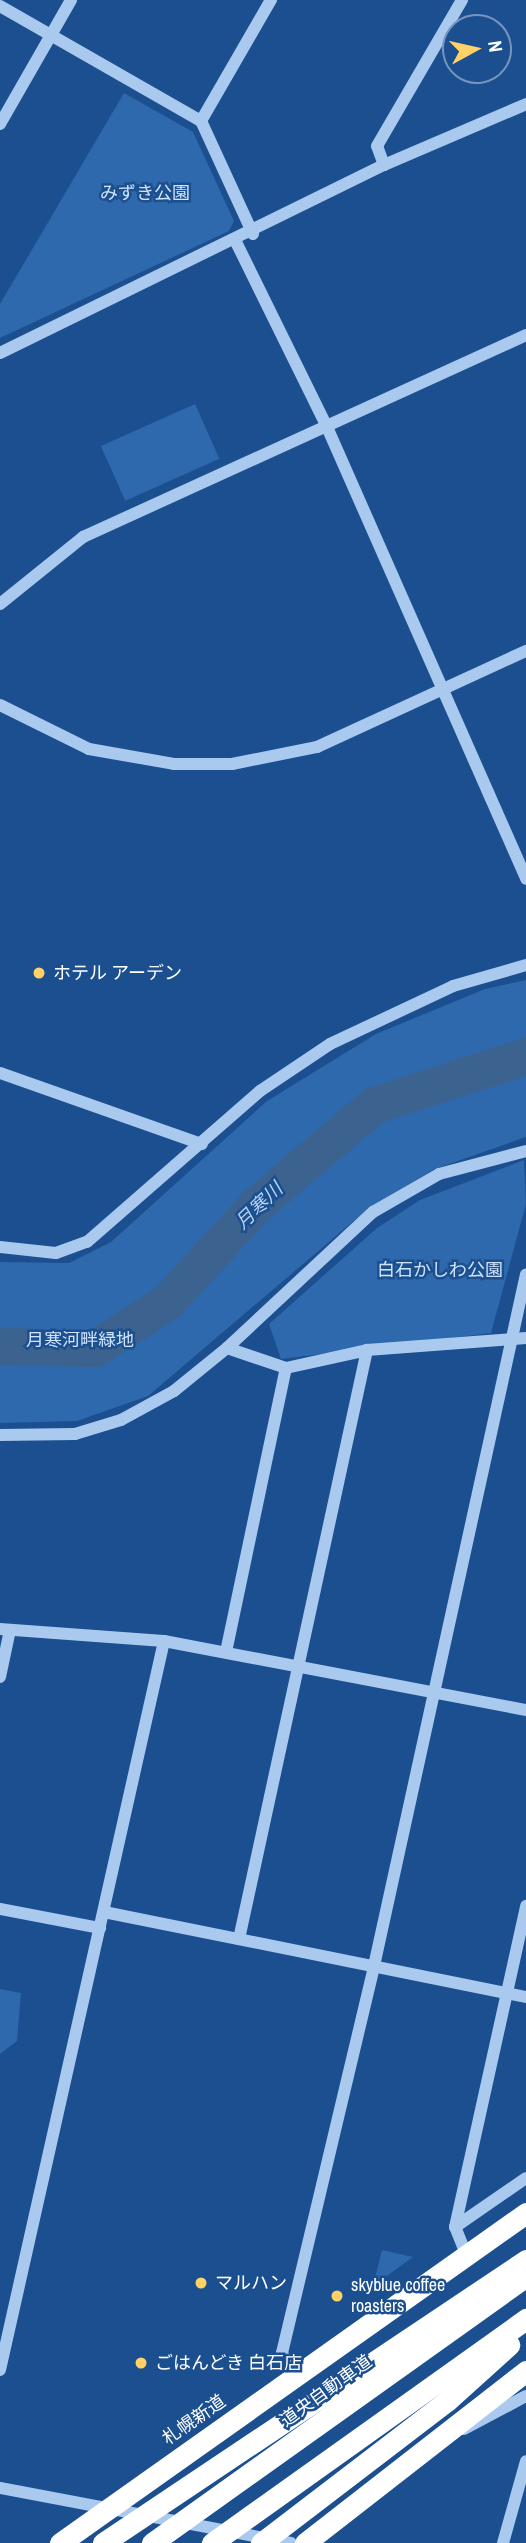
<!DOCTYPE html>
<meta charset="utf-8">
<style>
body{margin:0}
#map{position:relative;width:526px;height:2543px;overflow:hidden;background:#1b4f8f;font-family:"Archivo Narrow","Noto Sans JP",sans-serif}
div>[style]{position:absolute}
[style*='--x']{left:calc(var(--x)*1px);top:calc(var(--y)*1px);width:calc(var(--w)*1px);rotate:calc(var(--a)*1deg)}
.green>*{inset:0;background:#2e69ad;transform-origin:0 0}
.river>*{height:37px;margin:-18.5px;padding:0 18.5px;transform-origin:18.5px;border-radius:18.5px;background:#3c6290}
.minor>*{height:12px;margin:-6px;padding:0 6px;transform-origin:6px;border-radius:6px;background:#a9c9ee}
.highway>*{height:21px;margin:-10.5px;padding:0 10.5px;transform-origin:10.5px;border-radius:10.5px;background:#fff}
.dots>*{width:19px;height:19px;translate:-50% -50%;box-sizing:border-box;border:4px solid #1b4f8f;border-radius:50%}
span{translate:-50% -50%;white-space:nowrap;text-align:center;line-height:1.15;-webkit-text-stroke:5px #1b4f8f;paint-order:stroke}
.park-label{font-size:18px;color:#cfe3fa}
.poi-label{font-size:18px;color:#fff}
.left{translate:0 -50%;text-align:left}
.street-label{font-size:18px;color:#fff}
.water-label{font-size:19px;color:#b5d3f5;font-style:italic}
.north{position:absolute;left:442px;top:14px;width:70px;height:70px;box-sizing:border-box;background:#1b4f8f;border:2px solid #7695bc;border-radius:50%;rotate:82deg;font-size:19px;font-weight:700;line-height:28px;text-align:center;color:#fff}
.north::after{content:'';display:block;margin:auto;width:24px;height:32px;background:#ffd166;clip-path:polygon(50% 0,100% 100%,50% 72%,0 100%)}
</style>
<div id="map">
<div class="green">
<div style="clip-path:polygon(124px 93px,193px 132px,234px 221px,229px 231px,0 338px,0 304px)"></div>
<div style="left:195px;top:404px;width:60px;height:103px;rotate:66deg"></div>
<div style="clip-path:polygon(526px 980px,526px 1137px,435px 1169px,370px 1207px,148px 1396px,77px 1421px,0 1423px,0 1262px,69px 1263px,111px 1242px,267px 1101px,376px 1034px,485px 989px)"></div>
<div style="clip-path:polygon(524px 1160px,526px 1204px,491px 1333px,281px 1359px,269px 1324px,377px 1228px,420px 1200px)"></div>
<div style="clip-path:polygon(0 1989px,21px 1993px,17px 2041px,0 2054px)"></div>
<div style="clip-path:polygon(382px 2250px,413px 2257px,373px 2286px)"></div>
</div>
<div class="river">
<div style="--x:0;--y:1346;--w:95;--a:1.2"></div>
<div style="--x:95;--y:1348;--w:85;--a:-32.6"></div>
<div style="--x:167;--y:1302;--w:132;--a:-47.5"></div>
<div style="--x:256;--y:1205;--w:155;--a:-40.3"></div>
<div style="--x:374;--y:1105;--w:160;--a:-17.9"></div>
</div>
<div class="minor">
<div style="--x:0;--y:6;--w:232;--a:29.8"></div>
<div style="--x:0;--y:124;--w:143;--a:-60.2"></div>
<div style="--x:384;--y:165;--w:20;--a:-110"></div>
<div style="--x:377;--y:146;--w:169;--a:-59.8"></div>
<div style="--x:253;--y:234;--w:124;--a:-114.7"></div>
<div style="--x:201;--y:121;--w:140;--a:-60"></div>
<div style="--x:236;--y:242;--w:206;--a:63.8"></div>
<div style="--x:327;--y:427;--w:494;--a:66.2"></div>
<div style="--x:0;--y:353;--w:428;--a:-26.1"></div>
<div style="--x:384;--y:165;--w:155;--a:-23.2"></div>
<div style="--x:0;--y:604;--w:107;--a:-38.9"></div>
<div style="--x:83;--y:537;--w:487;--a:-24.5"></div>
<div style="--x:0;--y:705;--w:99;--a:26.3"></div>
<div style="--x:89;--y:749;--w:86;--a:10"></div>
<div style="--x:174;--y:764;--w:58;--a:0"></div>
<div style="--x:232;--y:764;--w:87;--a:-11.3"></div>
<div style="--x:317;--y:747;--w:230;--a:-24.7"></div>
<div style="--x:0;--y:1073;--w:214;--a:19.4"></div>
<div style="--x:0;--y:1247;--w:56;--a:6.1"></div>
<div style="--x:56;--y:1253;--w:33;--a:-20"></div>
<div style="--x:87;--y:1242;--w:230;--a:-41.1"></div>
<div style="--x:260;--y:1091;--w:84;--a:-33.9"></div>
<div style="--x:330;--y:1044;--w:136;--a:-25.2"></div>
<div style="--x:453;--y:986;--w:76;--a:-16"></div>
<div style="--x:227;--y:1348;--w:62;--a:18.7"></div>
<div style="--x:286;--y:1368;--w:83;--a:-12.5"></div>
<div style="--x:367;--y:1350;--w:159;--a:-4.3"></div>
<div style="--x:0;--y:1435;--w:75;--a:-0.8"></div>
<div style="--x:75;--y:1434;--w:48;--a:-16.9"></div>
<div style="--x:121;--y:1420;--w:60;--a:-28.7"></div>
<div style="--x:174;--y:1391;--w:68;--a:-39.1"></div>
<div style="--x:227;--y:1348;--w:200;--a:-43"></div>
<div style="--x:373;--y:1212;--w:76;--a:-29.9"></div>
<div style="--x:439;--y:1174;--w:90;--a:-14.8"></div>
<div style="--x:0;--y:1629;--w:164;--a:4.2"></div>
<div style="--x:164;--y:1641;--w:369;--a:10.8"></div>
<div style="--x:226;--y:1652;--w:290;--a:-78.1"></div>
<div style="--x:0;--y:1677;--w:48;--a:-78"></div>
<div style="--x:0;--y:1909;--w:102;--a:10.8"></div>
<div style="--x:104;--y:1912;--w:430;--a:11.4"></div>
<div style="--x:239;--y:1939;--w:603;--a:-77.74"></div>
<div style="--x:455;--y:2227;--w:329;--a:-77.5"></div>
<div style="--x:466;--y:2254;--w:29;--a:-112"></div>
<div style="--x:455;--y:2227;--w:86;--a:-34.6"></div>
<div style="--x:0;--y:2370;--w:747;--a:-77.32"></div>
<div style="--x:294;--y:2376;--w:26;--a:-118"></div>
<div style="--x:282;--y:2353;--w:398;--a:-76.6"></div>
<div style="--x:374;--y:1966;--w:708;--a:-77.61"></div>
<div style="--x:464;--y:2429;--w:70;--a:-28"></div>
<div style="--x:0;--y:2488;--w:296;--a:10.7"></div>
<div style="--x:503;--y:2543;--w:85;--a:-74.3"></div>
</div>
<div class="highway">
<div style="--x:60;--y:2543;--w:571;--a:-35.3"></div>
<div style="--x:103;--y:2543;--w:509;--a:-33.78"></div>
<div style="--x:152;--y:2543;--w:456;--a:-35.5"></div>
<div style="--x:212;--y:2543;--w:386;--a:-35.5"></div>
<div style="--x:261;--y:2543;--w:234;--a:-37.4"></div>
<div style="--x:447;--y:2401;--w:84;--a:-42.1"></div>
<div style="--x:305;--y:2543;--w:280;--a:-37.9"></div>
</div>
<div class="dots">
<div style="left:39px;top:973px;background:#ffd166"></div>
<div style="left:201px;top:2283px;background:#ffd166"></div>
<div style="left:337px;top:2296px;background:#ffd166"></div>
<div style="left:141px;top:2363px;background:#ffd166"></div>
</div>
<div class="park-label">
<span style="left:145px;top:193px">みずき公園</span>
<span style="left:440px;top:1270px">白石かしわ公園</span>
<span style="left:80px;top:1340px">月寒河畔緑地</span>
</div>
<div class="poi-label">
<span class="left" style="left:53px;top:973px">ホテル アーデン</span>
<span class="left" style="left:215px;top:2283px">マルハン</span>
<span class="left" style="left:351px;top:2296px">skyblue coffee<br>roasters</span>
<span class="left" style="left:155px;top:2363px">ごはんどき 白石店</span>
</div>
<div class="street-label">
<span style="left:326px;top:2391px;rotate:-36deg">道央自動車道</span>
<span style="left:194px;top:2420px;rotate:-35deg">札幌新道</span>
</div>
<div class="water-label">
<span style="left:259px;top:1206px;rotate:-44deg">月寒川</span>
</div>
<div class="north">N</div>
</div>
